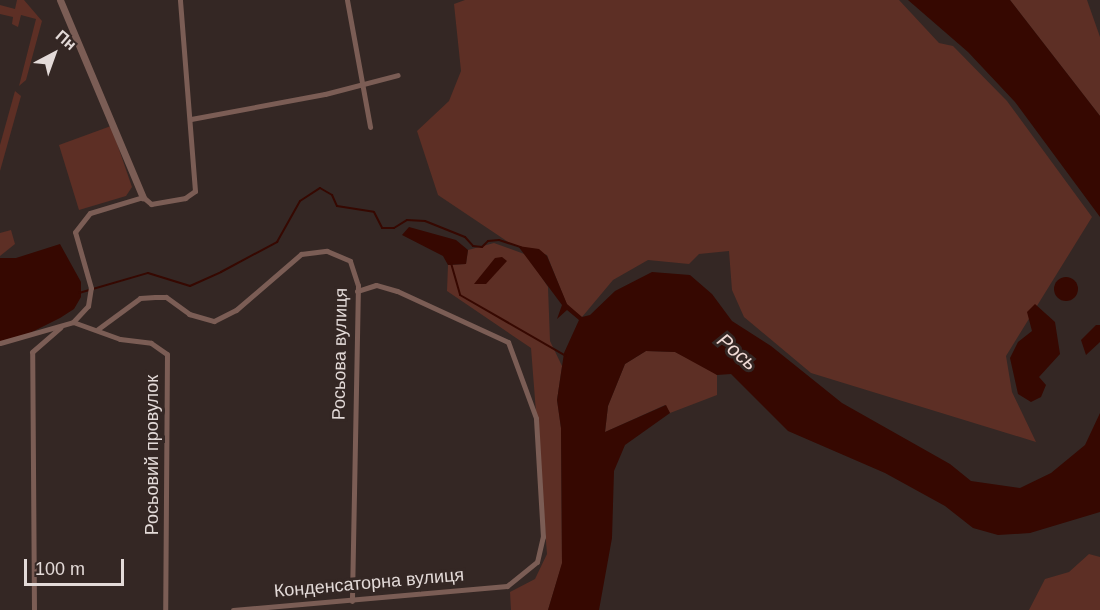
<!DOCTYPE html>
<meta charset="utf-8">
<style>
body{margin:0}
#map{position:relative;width:1100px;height:610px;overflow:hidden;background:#342724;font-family:Arial,sans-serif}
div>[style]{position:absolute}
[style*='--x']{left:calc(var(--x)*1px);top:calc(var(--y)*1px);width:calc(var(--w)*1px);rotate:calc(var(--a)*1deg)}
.green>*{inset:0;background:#5d2f25}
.water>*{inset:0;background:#360801}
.round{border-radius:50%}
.stream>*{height:2px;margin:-1px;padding:0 1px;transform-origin:1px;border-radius:1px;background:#360801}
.minor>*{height:5px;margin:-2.5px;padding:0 2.5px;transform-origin:2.5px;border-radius:2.5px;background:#7b5d55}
.tertiary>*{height:7px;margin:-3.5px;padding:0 3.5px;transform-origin:3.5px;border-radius:3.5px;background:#7b5d55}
span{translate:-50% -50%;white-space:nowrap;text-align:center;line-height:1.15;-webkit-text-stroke:6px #342724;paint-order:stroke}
.street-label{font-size:18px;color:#e3dad8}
.water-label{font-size:20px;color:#f1dbd6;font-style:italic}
.north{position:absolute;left:24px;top:24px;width:60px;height:60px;-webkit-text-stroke:4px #342724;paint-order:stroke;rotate:41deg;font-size:16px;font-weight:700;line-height:24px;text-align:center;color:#e3dad8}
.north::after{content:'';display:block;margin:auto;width:21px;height:27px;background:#e3dad8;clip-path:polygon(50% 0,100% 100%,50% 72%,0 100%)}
.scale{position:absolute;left:24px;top:559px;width:100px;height:27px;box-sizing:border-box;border:3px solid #e3dad8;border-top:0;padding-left:8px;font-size:18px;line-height:21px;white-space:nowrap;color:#e3dad8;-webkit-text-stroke:4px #342724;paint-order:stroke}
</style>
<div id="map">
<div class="green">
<div style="clip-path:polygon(17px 0,24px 0,42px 21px,26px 80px,19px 86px,36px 19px,21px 15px,18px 27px,12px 24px,13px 17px,0 14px,0 5px,15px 9px)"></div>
<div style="clip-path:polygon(465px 0,899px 0,939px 43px,953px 46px,1007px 101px,1092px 217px,1006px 356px,1012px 392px,1036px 442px,811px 373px,744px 317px,732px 290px,729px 251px,699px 254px,689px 264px,648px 260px,613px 280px,582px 317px,577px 314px,567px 305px,547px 255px,511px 244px,438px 195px,417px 131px,449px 101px,461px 71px,454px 4px)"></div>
<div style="clip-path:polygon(1010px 0,1087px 0,1100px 37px,1100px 116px)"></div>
<div style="clip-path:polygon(15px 91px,21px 96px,0 171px,0 145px)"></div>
<div style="clip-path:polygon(111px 126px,132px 187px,126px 196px,79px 210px,59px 145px)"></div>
<div style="clip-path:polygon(11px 230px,15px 244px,0 256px,0 233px)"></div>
<div style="clip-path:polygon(494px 243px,527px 255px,548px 287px,550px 341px,562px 366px,557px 400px,561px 428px,562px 564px,548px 610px,511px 610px,510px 592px,535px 579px,547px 554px,531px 348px,447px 291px,448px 265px,466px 264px,468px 250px)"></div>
<div style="clip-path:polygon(646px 351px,675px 352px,703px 365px,717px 375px,717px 395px,670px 413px,665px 405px,605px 432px,608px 406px,625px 364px)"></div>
<div style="clip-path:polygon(1089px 554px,1100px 557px,1100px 610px,1029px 610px,1045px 579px,1069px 572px)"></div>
</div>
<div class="water">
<div style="clip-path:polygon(908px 0,1010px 0,1100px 116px,1100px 217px,1015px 102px,968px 52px)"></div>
<div style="clip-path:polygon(409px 227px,456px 240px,468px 250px,466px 264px,448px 265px,443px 256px,402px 235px)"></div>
<div style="clip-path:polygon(60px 244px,81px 282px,81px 297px,74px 309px,60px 318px,20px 338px,0 343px,0 258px,16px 258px)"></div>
<div style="clip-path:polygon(518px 246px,539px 249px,547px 256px,567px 304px,582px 317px,590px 315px,615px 291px,652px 272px,690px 275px,712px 294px,732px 321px,771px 346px,842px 403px,950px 464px,971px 481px,1020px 488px,1051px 473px,1085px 445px,1100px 413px,1100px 512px,1030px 533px,998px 535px,973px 528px,945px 506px,885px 473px,788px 431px,731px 374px,717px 375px,675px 352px,646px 351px,625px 364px,608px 406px,605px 432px,666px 405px,670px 413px,625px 445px,614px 471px,612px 538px,599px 610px,548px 610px,562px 563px,561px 428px,557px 400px,564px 353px,579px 320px,567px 310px,557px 319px,562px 305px)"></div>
<div style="clip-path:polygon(502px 257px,507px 261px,486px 284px,474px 284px,495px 258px)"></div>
<div class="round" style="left:1054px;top:277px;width:24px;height:24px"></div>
<div style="clip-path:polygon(1035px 304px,1055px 322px,1060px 354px,1039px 377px,1046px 385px,1041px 397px,1031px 402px,1018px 394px,1010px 358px,1018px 342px,1032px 331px,1027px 312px)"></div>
<div style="clip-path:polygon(1096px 325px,1100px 325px,1100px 342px,1086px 355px,1081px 340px)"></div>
</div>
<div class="stream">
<div style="--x:451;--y:263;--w:33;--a:74"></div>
<div style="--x:460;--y:295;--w:122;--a:29.9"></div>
<div style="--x:79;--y:293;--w:72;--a:-16.2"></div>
<div style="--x:148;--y:273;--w:44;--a:17.2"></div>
<div style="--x:190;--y:286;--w:34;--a:-24"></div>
<div style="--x:221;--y:272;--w:64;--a:-28.2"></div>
<div style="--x:277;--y:242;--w:47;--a:-60.7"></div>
<div style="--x:300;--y:201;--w:24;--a:-33"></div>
<div style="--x:320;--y:188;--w:14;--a:30"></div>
<div style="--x:332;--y:195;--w:12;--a:66"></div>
<div style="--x:337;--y:206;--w:37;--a:9"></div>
<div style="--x:374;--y:212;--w:18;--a:63"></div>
<div style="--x:382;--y:228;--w:12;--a:0"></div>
<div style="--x:394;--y:228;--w:15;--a:-32"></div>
<div style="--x:407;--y:220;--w:18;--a:3"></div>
<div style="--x:425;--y:221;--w:43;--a:21.8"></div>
<div style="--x:465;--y:237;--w:12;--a:48"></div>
<div style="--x:473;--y:246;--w:9;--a:6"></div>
<div style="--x:482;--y:247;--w:8;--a:-45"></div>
<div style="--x:488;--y:241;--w:11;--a:-5"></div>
<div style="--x:499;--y:240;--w:23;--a:18"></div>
</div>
<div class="minor">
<div style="--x:347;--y:0;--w:129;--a:79.7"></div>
<div style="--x:191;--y:119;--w:136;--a:-10.6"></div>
<div style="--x:325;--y:94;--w:75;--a:-14.6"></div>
<div style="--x:73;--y:322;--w:50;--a:19.9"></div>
<div style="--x:120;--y:339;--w:31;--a:7"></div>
<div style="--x:151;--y:343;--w:19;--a:35"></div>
<div style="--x:167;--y:354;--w:256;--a:90.4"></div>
<div style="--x:98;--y:329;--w:52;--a:-36.4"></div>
<div style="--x:140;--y:298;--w:15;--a:-4"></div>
<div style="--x:155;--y:297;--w:11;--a:0"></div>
<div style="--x:166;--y:297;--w:29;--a:36"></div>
<div style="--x:189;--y:314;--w:26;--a:16"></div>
<div style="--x:214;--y:321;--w:25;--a:-27"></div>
<div style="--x:236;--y:310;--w:86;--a:-40.7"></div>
<div style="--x:301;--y:254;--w:26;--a:-7"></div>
<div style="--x:327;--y:251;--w:25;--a:23"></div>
<div style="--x:350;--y:261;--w:25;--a:72"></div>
<div style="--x:358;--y:285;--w:316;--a:91.1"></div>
<div style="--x:0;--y:343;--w:76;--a:-16"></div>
<div style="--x:73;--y:322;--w:22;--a:-47"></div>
<div style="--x:88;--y:306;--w:18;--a:-81"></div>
<div style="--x:91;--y:288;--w:58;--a:-105.9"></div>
<div style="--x:75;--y:232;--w:24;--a:-52"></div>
<div style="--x:90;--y:213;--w:55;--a:-16.8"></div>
<div style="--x:143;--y:197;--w:11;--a:41"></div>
<div style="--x:151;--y:204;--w:35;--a:-10"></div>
<div style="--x:185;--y:198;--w:12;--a:-35"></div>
<div style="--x:195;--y:191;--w:192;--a:-94.5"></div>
<div style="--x:34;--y:610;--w:258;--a:-90.4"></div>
<div style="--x:32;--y:352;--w:38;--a:-41"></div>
<div style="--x:233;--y:610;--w:275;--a:-5"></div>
<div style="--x:507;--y:586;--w:38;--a:-39"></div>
<div style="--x:537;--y:562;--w:26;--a:-77"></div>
<div style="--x:543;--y:537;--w:119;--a:-93.4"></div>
<div style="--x:536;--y:418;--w:81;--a:-110.2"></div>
<div style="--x:508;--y:342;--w:122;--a:-155.3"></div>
<div style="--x:397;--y:291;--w:22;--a:-164"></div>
<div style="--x:376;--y:285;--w:20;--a:162"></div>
</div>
<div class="tertiary">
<div style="--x:60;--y:0;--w:214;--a:67.2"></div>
</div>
<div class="street-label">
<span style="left:340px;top:354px;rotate:-89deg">Росьова вулиця</span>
<span style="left:152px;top:455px;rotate:-90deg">Росьовий провулок</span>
<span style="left:369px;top:583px;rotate:-5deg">Конденсаторна вулиця</span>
</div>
<div class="water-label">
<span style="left:737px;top:352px;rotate:40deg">Рось</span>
</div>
<div class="north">Пн</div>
<div class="scale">100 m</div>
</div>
